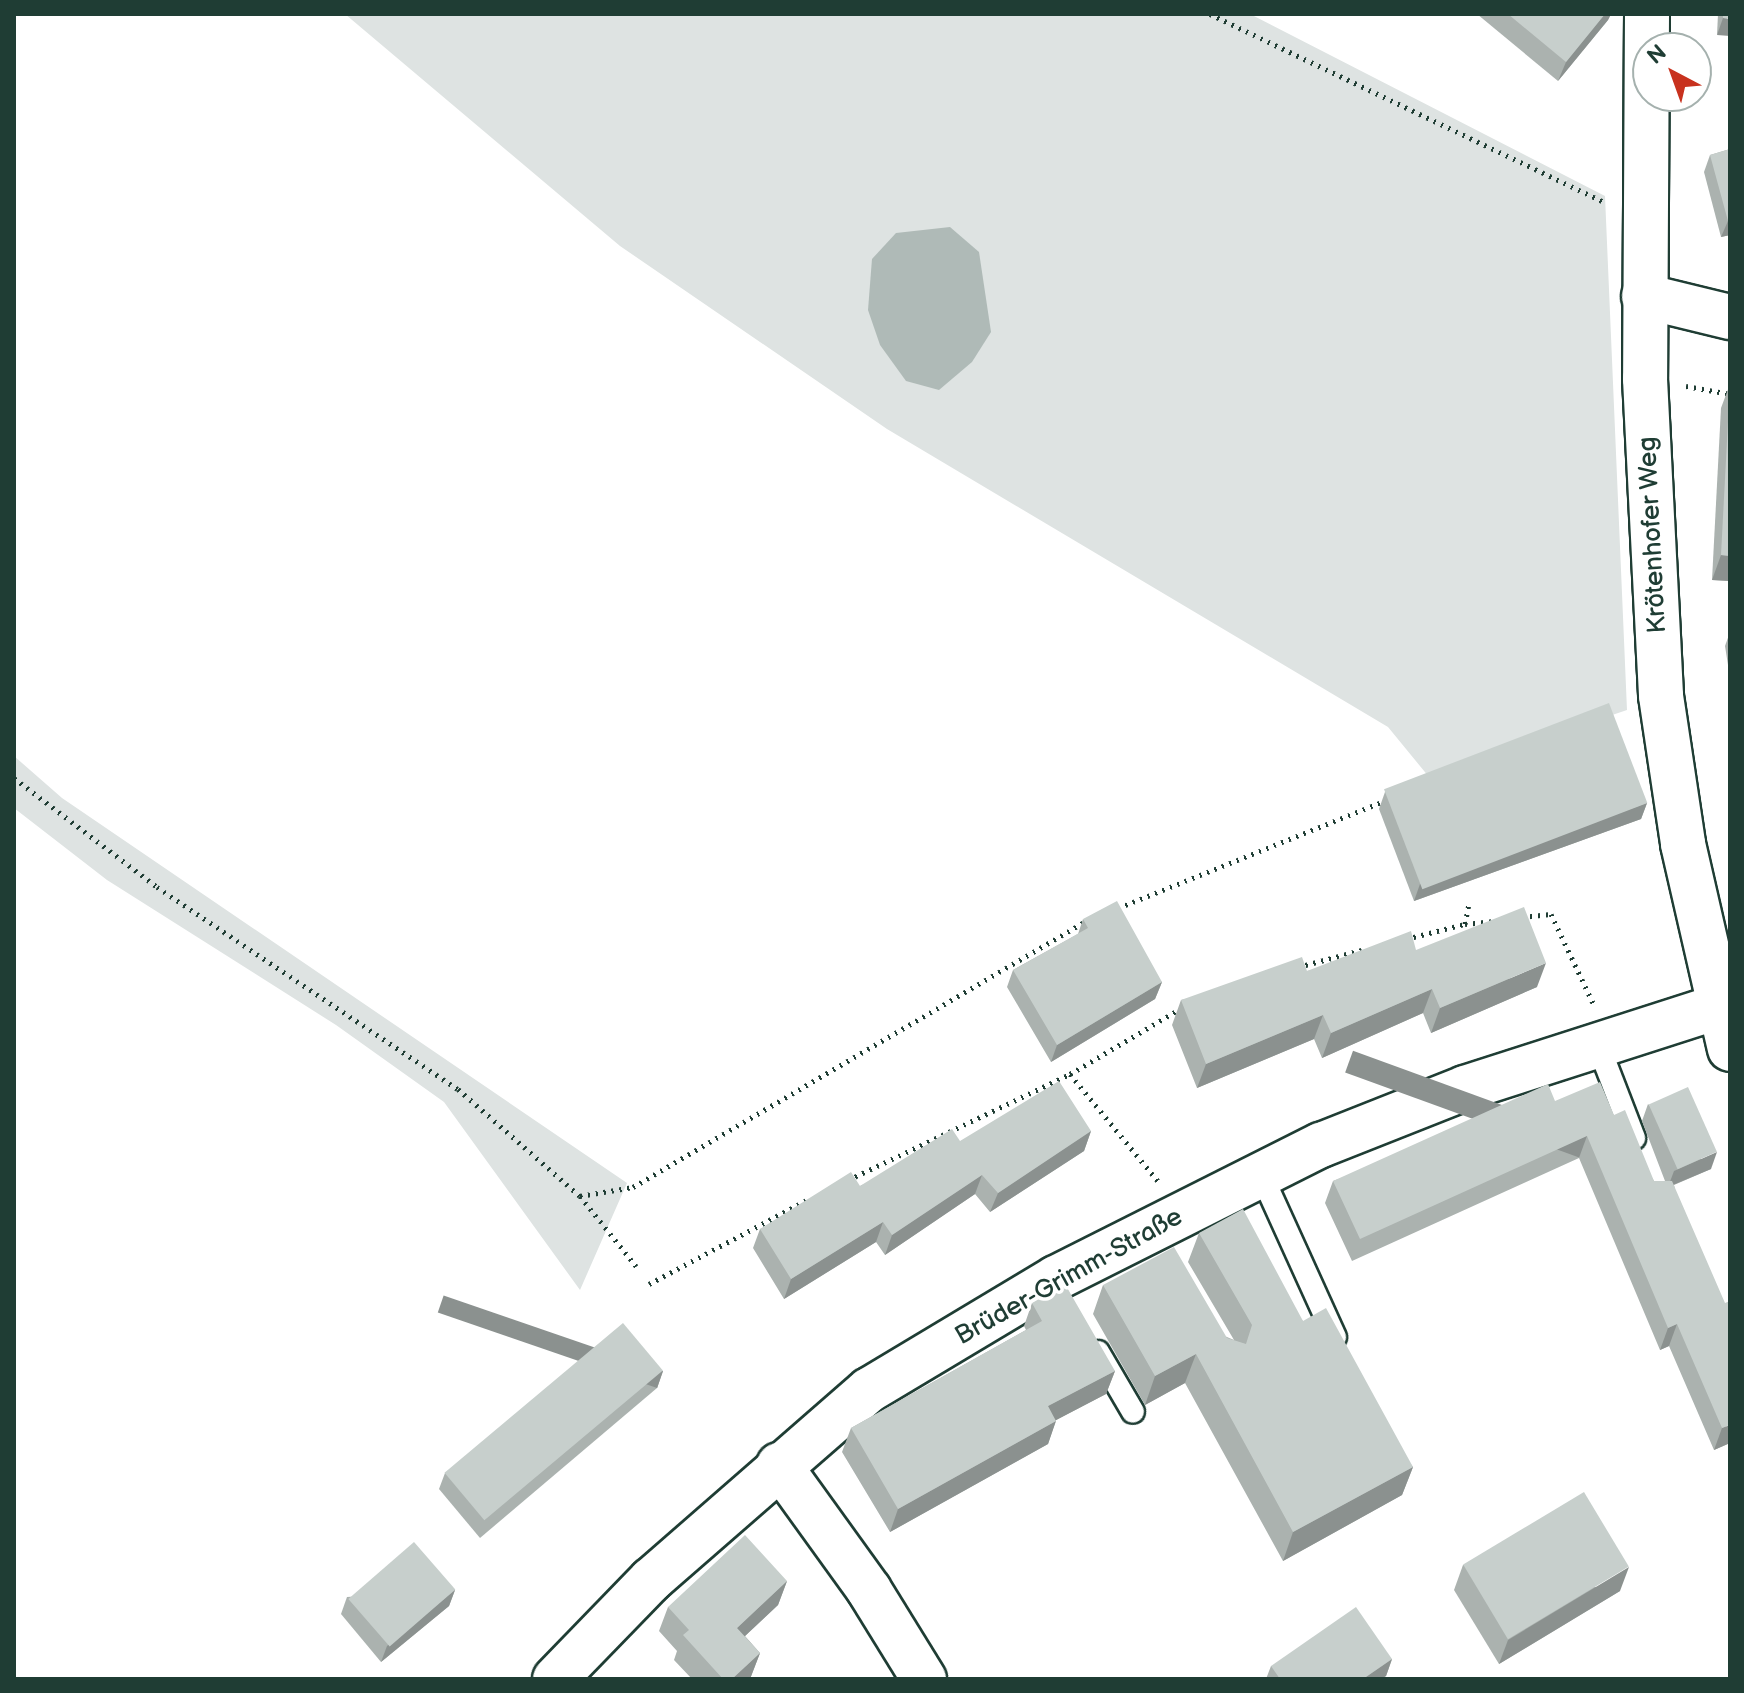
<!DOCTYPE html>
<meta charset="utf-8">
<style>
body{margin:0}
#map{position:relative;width:1744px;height:1693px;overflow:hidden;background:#fff;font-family:"Balsamiq Sans",sans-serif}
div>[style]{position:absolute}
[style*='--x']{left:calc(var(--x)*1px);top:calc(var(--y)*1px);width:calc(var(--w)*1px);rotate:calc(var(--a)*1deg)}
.green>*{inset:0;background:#dee3e2}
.water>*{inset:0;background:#afbab7}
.path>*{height:5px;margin-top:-2.5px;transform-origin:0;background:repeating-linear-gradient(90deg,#1f3d34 0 2px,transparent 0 8px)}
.roads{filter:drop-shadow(2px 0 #1f3d34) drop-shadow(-2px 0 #1f3d34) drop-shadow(0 2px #1f3d34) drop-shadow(0 -2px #1f3d34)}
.service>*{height:22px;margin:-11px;padding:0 11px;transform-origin:11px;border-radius:11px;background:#fff}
.minor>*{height:44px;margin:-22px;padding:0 22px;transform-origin:22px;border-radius:22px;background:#fff}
.tertiary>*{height:44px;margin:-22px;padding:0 22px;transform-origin:22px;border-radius:22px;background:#fff}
.wall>*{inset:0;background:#abb2af}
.shaded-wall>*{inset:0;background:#8b918f;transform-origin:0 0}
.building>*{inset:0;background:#c7cfcc;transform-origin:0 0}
span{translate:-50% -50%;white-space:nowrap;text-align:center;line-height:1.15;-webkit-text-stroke:7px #fff;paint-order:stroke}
.street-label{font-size:26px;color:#1f3d34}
.frame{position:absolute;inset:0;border:16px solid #1f3d34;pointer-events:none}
.north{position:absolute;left:1632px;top:32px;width:80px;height:80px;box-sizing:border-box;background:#fff;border:2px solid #a5b1ae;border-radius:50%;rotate:319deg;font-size:22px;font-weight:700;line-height:32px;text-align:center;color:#1f3d34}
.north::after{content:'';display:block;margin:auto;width:28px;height:36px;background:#c8321e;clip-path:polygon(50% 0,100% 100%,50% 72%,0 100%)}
</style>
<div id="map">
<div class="green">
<div style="clip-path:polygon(345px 14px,1250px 14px,1605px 196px,1627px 710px,1429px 777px,1388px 727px,887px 429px,620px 246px)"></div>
<div style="clip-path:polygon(14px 756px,62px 798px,627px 1183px,580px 1290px,444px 1102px,336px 1025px,107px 880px,14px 808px)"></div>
</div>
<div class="water">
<div style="clip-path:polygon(950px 227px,979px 252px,991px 332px,972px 362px,939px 390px,906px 381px,880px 345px,868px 310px,872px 259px,896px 233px)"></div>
</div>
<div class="path">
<div style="--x:1210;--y:14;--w:439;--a:25.5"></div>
<div style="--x:1686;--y:386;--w:45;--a:10.3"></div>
<div style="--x:14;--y:778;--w:180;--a:37.3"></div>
<div style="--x:157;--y:887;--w:362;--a:33.9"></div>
<div style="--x:458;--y:1089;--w:162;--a:41.3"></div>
<div style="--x:580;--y:1196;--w:90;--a:51.3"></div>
<div style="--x:1118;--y:908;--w:289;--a:-21.9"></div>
<div style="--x:1522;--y:917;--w:29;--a:-6"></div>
<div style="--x:1551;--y:914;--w:101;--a:64.7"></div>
<div style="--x:1465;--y:924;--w:27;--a:-6"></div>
<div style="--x:1406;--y:939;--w:61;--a:-14.3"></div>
<div style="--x:1465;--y:924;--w:20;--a:-79"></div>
<div style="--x:1298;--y:967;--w:66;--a:-14.9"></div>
<div style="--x:1070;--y:1074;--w:139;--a:50.6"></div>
<div style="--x:848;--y:1180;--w:246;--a:-25.5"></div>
<div style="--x:1070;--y:1074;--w:128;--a:-30.6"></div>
<div style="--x:580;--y:1196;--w:54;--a:-9.6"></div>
<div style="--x:633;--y:1187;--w:525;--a:-30.42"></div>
<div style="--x:649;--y:1284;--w:179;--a:-28"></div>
</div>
<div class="roads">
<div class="service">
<div style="--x:1597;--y:1042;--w:103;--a:68.9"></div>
<div style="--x:1261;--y:1174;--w:179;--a:65.6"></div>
<div style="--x:1098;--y:1352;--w:69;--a:59.7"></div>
</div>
<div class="minor">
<div style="--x:1644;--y:296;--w:89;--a:13.7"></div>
<div style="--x:779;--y:1465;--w:154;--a:54.2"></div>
<div style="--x:869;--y:1590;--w:105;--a:58.3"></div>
<div style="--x:555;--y:1679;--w:138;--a:-45.9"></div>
<div style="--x:651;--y:1580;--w:289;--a:-41.1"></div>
<div style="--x:869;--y:1390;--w:218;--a:-30.9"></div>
<div style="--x:1056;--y:1278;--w:297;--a:-26.7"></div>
<div style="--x:1321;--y:1145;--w:155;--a:-21.6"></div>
<div style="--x:1465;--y:1088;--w:265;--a:-17.8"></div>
</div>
<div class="tertiary">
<div style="--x:1647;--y:14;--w:365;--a:90.3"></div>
<div style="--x:1645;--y:379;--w:317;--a:87.1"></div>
<div style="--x:1661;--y:696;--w:150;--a:81.5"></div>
<div style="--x:1683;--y:844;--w:210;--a:77.1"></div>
</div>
</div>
<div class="wall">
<div style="clip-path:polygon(1477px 14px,1611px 14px,1608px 20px,1558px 81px)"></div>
<div style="clip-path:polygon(1718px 14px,1730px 14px,1717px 35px)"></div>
<div style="clip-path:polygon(1730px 149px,1730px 235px,1721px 237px,1704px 172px,1710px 155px)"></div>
<div style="clip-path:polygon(1730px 384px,1730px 581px,1712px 580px,1721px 408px)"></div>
<div style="clip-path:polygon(1730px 632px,1730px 678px,1725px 646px)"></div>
<div style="clip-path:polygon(1385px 792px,1647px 803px,1641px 819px,1414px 901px,1379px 809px)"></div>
<div style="clip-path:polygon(1083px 919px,1162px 982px,1155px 999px,1051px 1062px,1007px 987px,1013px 970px,1078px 934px)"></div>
<div style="clip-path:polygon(1416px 950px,1537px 987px,1431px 1033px,1423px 1013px,1322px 1058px,1314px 1039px,1197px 1088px,1172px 1025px,1181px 1000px,1307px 971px)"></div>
<div style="clip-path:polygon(1555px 1101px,1614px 1115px,1654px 1181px,1665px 1181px,1642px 1121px,1648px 1104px,1711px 1169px,1674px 1185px,1730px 1443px,1714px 1450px,1669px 1346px,1660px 1350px,1579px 1158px,1352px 1261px,1325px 1203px,1333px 1181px)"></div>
<div style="clip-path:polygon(1091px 1131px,1084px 1151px,990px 1212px,975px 1194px,885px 1255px,876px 1242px,784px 1299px,753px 1248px,760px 1229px,860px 1186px,960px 1141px)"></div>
<div style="clip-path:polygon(1199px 1233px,1303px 1321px,1413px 1467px,1402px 1495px,1283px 1561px,1185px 1383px,1145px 1405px,1093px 1314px,1103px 1285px,1234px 1340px,1188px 1262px)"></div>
<div style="clip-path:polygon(1032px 1303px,1115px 1371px,1106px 1394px,1056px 1420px,1048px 1444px,890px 1532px,842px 1452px,851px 1428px,1026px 1330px,1024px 1326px)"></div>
<div style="clip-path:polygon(663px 1371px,657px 1388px,480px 1538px,439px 1489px,445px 1473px)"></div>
<div style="clip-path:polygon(1463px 1565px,1620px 1591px,1499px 1664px,1454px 1590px)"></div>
<div style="clip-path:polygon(787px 1581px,778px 1605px,745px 1636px,760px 1653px,750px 1679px,692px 1679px,674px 1660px,677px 1651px,659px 1631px,668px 1607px)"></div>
<div style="clip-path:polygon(455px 1590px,449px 1606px,381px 1662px,341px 1614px,347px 1597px)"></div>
<div style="clip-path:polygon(1392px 1659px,1386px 1676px,1381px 1679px,1266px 1679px,1271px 1666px)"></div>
</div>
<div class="shaded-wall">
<div style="clip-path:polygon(1605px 14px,1611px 14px,1608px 20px,1558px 81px,1566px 62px)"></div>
<div style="clip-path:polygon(1723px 18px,1730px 19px,1730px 36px,1717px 35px)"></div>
<div style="clip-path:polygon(1730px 220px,1730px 235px,1721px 237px,1728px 221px)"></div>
<div style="clip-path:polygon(1721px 555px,1730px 556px,1730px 581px,1712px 580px)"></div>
<div style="clip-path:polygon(1647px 803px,1641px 819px,1414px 901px,1420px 884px)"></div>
<div style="clip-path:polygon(1546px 963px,1537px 987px,1431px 1033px,1440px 1008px)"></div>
<div style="clip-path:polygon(1162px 982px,1155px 999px,1051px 1062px,1057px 1045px)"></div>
<div style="clip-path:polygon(1432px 989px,1423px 1013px,1322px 1058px,1331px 1033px)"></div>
<div style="clip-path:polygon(1323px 1015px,1314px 1039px,1197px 1088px,1206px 1064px)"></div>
<div style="clip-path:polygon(1091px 1131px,1084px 1151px,990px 1212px,998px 1193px)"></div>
<div style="left:1587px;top:1136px;width:23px;height:249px;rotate:110deg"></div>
<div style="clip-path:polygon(1717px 1152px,1711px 1169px,1668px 1187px,1674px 1171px)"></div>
<div style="clip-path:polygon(982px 1175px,975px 1194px,885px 1255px,892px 1235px)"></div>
<div style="clip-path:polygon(883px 1222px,876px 1242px,784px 1299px,791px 1279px)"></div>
<div style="clip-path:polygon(1677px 1324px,1669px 1346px,1660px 1350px,1668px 1328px)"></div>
<div style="clip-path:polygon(1196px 1354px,1185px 1383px,1145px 1405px,1155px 1376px)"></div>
<div style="left:663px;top:1371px;width:18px;height:232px;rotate:109deg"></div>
<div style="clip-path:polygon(1115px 1371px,1106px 1394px,1039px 1429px,1048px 1406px)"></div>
<div style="clip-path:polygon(1056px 1421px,1048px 1444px,890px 1532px,898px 1509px)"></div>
<div style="clip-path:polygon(1730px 1425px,1730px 1443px,1714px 1450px,1722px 1428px)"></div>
<div style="clip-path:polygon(1413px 1467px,1402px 1495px,1283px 1561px,1293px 1532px)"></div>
<div style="clip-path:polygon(1629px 1567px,1620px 1591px,1499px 1664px,1508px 1640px)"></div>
<div style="clip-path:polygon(787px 1581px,778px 1605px,728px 1652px,737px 1628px)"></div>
<div style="clip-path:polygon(455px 1590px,449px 1606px,381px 1662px,387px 1646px)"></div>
<div style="clip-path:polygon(760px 1653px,750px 1679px,732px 1679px)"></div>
<div style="clip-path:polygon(1392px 1659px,1386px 1676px,1381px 1679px,1363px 1679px)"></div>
</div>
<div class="building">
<div style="clip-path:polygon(1508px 14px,1605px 14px,1566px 62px)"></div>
<div style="clip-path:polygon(1723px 14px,1730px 14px,1730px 19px,1723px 18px)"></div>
<div style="clip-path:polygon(1730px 149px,1730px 220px,1728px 221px,1710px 155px)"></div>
<div style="clip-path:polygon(1730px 384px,1730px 556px,1721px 555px)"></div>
<div style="left:1609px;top:703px;width:107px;height:241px;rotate:69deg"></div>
<div style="clip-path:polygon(1117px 901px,1162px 982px,1057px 1045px,1013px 970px,1088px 928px,1083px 919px)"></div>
<div style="clip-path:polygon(1524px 907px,1546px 963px,1440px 1008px,1432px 989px,1331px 1033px,1323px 1015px,1206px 1064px,1181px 1000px,1302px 957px,1307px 971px,1411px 931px,1416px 950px)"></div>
<div style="clip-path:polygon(1059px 1081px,1091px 1131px,998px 1193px,982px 1175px,892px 1235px,883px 1222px,791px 1279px,760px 1229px,851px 1172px,860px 1186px,952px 1129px,960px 1141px)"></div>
<div style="clip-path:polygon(1600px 1082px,1614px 1115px,1625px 1110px,1654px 1181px,1672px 1181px,1725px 1303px,1730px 1301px,1730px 1425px,1722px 1428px,1677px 1324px,1668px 1328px,1587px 1136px,1360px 1239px,1333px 1181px,1548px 1084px,1555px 1101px)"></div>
<div style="left:1688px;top:1087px;width:71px;height:43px;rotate:66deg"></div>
<div style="clip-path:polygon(1243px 1209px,1303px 1321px,1326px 1308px,1413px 1467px,1293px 1532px,1196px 1354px,1155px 1376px,1103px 1285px,1174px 1247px,1227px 1338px,1246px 1344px,1252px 1325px,1199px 1233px)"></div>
<div style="clip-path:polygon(1065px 1284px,1115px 1371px,1048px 1406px,1056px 1421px,898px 1509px,851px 1428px,1042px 1321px,1032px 1303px)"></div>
<div style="left:623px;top:1323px;width:62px;height:233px;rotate:50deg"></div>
<div style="left:1584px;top:1492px;width:87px;height:141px;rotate:59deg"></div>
<div style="clip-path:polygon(745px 1535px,787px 1581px,737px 1628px,760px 1653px,732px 1679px,723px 1679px,683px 1635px,689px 1630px,668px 1607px)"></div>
<div style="left:414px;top:1542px;width:63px;height:87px;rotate:49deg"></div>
<div style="clip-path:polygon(1356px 1607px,1392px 1659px,1363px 1679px,1280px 1679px,1271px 1666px)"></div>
</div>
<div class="street-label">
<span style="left:1653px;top:535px;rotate:-93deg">Krötenhofer Weg</span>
<span style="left:1069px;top:1277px;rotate:-29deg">Brüder-Grimm-Straße</span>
</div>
<div class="frame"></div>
<div class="north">N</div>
</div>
